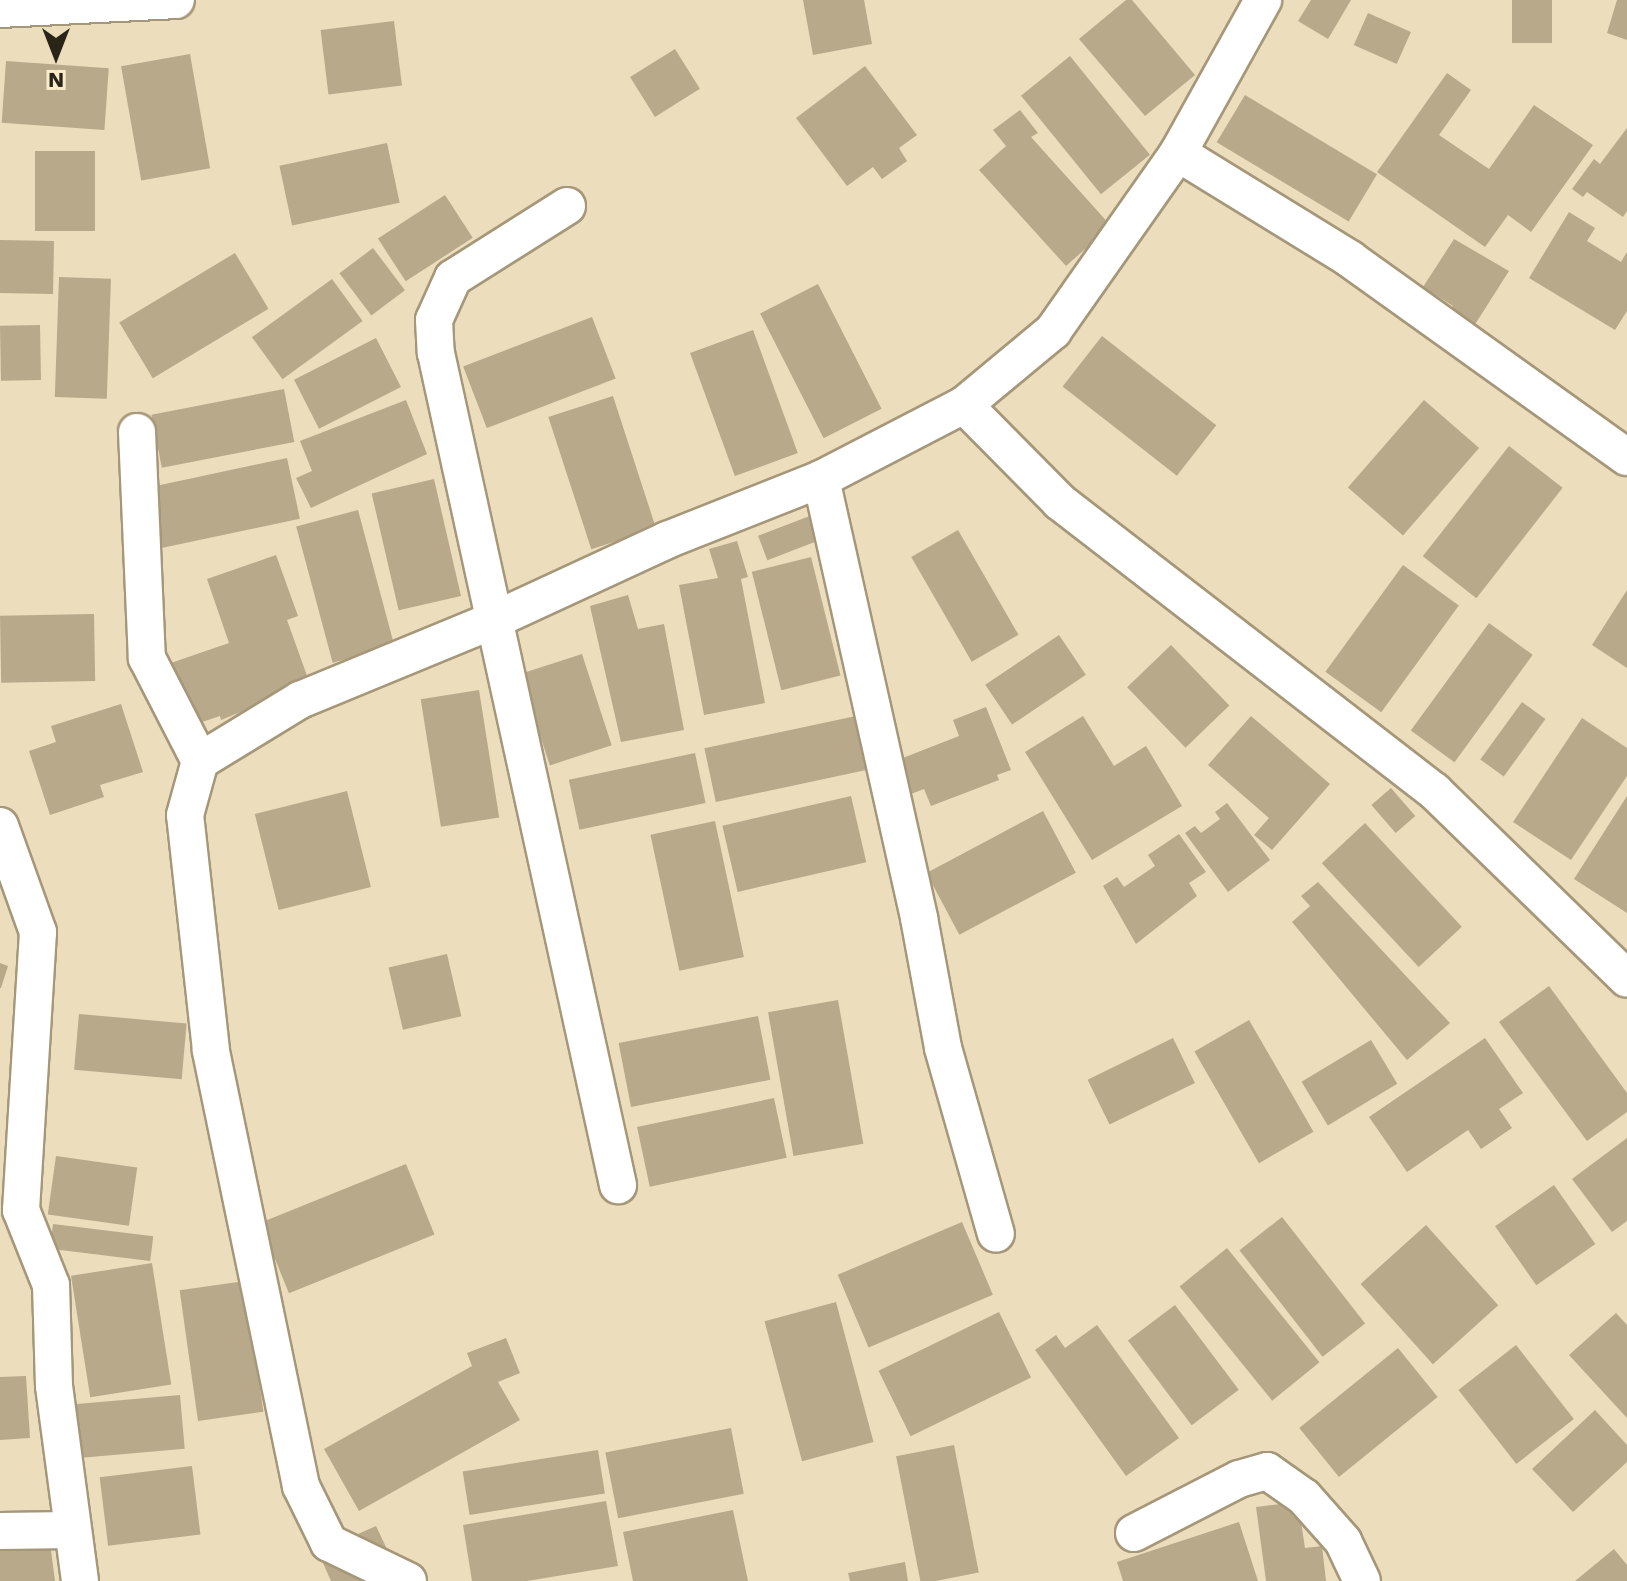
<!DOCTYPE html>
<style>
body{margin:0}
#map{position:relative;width:1627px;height:1581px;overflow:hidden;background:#ecddbd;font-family:"Work Sans",sans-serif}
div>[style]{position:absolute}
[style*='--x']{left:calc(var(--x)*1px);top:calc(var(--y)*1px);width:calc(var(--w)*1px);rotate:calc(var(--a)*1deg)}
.building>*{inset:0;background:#b7a98a;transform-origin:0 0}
.roads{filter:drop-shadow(2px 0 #a59779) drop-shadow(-2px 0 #a59779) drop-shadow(0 2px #a59779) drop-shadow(0 -2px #a59779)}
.minor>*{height:36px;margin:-18px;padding:0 18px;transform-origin:18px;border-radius:18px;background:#fff}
span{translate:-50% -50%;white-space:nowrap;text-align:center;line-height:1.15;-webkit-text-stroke:7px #faebca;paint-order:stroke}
.north{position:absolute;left:16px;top:16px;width:80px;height:80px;-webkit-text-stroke:6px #faebca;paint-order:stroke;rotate:180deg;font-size:22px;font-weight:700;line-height:32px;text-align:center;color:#2a2418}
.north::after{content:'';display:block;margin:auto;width:28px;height:36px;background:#2a2418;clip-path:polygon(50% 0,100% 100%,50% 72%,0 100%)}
</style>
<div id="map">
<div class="building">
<div style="clip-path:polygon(803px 0,864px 0,872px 44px,813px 55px)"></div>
<div style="clip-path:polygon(1126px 0,1132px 0,1195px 75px,1145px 116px,1079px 39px)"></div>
<div style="clip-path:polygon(1311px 0,1351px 0,1328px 39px,1298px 21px)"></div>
<div style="left:1512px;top:0;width:40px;height:43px"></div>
<div style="clip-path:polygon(1617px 0,1627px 0,1627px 40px,1607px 33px)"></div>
<div style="left:1368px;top:13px;width:47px;height:35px;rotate:24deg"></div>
<div style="left:394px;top:21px;width:65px;height:74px;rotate:83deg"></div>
<div style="left:675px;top:49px;width:47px;height:53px;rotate:58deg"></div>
<div style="left:190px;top:54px;width:116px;height:70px;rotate:80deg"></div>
<div style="left:1070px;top:56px;width:127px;height:63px;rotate:51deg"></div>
<div style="left:6px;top:61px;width:103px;height:62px;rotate:4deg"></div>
<div style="clip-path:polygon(865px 66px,917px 135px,899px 148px,907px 161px,882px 179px,873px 167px,847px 186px,796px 118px)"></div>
<div style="clip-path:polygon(1447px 73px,1471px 90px,1439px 135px,1489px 169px,1534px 105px,1593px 145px,1531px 232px,1508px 215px,1485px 247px,1377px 172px)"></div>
<div style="left:1245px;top:95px;width:154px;height:55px;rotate:31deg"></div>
<div style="clip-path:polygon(1020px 110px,1038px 133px,1031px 137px,1111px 226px,1066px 266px,979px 170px,1006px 146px,993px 130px)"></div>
<div style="clip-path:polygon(1627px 128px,1627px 211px,1623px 217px,1587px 192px,1583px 197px,1572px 189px,1594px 159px,1600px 164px)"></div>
<div style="left:387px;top:143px;width:61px;height:110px;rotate:78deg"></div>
<div style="left:35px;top:151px;width:60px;height:80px"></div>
<div style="left:445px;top:195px;width:51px;height:80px;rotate:57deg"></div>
<div style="clip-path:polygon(1569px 212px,1595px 228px,1587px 241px,1621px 262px,1627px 252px,1627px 311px,1615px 330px,1529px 278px)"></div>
<div style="clip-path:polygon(1454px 239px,1509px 271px,1467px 337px,1443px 321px,1453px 306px,1423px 287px)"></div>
<div style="left:0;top:240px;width:54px;height:53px;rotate:1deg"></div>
<div style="left:373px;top:248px;width:53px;height:42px;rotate:53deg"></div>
<div style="left:235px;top:253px;width:65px;height:135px;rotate:59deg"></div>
<div style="left:59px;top:277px;width:52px;height:120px;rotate:2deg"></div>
<div style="left:332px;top:279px;width:52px;height:99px;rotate:54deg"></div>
<div style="left:818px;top:284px;width:140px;height:65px;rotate:63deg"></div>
<div style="left:592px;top:317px;width:66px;height:138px;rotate:69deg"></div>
<div style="left:40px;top:325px;width:55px;height:40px;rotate:89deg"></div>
<div style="left:753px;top:330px;width:131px;height:67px;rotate:70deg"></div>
<div style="left:1102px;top:336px;width:145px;height:64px;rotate:38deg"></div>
<div style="left:376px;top:338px;width:55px;height:92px;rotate:63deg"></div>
<div style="left:284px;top:389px;width:54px;height:135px;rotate:79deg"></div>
<div style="left:613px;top:396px;width:139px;height:68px;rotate:72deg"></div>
<div style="clip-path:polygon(406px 400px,427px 454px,311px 508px,296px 478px,312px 471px,300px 441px)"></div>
<div style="left:1424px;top:400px;width:73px;height:116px;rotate:41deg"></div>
<div style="left:1509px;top:446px;width:68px;height:140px;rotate:38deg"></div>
<div style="left:287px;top:458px;width:62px;height:145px;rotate:78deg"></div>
<div style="left:434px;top:479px;width:120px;height:64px;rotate:77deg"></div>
<div style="left:358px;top:510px;width:141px;height:64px;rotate:75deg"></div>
<div style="left:815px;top:514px;width:26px;height:61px;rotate:69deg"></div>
<div style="left:958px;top:530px;width:121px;height:54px;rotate:60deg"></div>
<div style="clip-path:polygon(737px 541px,748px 577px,741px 579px,765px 703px,704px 715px,679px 585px,718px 578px,709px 549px)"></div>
<div style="clip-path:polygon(276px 555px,298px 616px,287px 620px,310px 684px,221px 720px,220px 716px,187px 727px,165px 665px,229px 643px,207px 579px)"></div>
<div style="left:811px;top:557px;width:122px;height:61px;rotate:76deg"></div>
<div style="left:1403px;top:565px;width:69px;height:132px;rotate:36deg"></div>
<div style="clip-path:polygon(1627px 590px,1627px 668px,1592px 645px)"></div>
<div style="clip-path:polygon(628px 595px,638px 629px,664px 624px,684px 730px,621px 742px,590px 606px)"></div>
<div style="left:94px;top:614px;width:67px;height:94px;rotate:89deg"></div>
<div style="left:1489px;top:623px;width:54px;height:133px;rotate:36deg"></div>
<div style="left:1059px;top:635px;width:48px;height:89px;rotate:56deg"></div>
<div style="left:1171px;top:645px;width:84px;height:61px;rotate:46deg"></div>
<div style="left:582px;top:654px;width:96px;height:65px;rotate:72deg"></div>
<div style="left:479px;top:690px;width:129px;height:59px;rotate:81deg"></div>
<div style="left:1522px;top:702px;width:29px;height:71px;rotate:36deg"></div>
<div style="clip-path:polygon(121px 704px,143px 772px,100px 785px,104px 797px,50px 815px,29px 751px,56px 742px,51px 726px)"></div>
<div style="clip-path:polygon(986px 707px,1011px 770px,997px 775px,999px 780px,931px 806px,924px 789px,903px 797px,890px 763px,959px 736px,953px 720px)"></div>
<div style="left:856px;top:716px;width:55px;height:155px;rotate:78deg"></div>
<div style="clip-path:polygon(1083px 716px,1114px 766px,1146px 746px,1182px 806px,1092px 860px,1025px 752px)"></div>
<div style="clip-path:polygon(1251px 716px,1330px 784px,1272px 850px,1254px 835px,1269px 818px,1208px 765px)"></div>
<div style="clip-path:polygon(1582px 718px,1627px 748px,1627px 776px,1571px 860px,1513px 822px)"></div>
<div style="left:695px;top:753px;width:51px;height:129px;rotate:78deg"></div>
<div style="left:1391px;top:788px;width:37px;height:26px;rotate:49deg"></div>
<div style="left:347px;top:791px;width:99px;height:95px;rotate:76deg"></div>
<div style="left:851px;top:796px;width:68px;height:132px;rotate:77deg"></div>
<div style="clip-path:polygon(1627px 796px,1627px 913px,1574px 879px)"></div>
<div style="clip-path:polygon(1227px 803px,1270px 860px,1228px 892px,1185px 833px,1195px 826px,1201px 833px,1220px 819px,1215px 812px)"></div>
<div style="left:1043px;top:811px;width:70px;height:132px;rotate:62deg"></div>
<div style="left:715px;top:821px;width:139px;height:66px;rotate:78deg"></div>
<div style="left:1365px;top:823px;width:142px;height:59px;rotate:47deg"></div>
<div style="clip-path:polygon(1179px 834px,1206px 872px,1189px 883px,1197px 896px,1136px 944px,1103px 886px,1117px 877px,1124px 887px,1155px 866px,1148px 855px)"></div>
<div style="clip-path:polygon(1318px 882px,1450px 1023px,1407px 1060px,1292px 922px,1310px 906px,1301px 896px)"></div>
<div style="left:447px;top:954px;width:64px;height:60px;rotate:77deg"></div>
<div style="clip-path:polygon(0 963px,8px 966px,1px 988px,0 988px)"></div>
<div style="clip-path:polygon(1549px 986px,1627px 1093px,1627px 1112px,1587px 1141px,1499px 1022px)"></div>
<div style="left:838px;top:1000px;width:146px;height:71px;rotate:80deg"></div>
<div style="left:79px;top:1014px;width:108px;height:56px;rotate:5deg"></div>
<div style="left:758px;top:1016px;width:65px;height:142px;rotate:79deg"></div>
<div style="left:1249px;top:1020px;width:129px;height:63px;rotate:60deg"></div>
<div style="left:1173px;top:1038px;width:50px;height:95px;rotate:64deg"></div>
<div style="clip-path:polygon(1485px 1038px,1523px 1093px,1499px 1109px,1512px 1128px,1481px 1149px,1468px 1130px,1407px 1172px,1369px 1117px)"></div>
<div style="left:1371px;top:1040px;width:51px;height:81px;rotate:59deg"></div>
<div style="left:774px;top:1098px;width:61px;height:140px;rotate:78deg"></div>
<div style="clip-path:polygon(1627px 1138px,1627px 1221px,1612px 1232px,1572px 1179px)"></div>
<div style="left:56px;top:1156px;width:82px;height:59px;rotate:8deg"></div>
<div style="left:406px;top:1164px;width:76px;height:157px;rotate:68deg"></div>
<div style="left:1554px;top:1185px;width:72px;height:72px;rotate:55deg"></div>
<div style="left:1282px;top:1217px;width:135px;height:54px;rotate:52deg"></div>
<div style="left:962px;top:1222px;width:79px;height:135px;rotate:67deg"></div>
<div style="left:53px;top:1224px;width:101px;height:25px;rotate:7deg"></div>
<div style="left:1426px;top:1225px;width:108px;height:88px;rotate:48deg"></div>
<div style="left:1227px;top:1248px;width:147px;height:61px;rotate:51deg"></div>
<div style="left:152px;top:1263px;width:123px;height:82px;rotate:81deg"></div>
<div style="left:245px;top:1281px;width:132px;height:66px;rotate:82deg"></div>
<div style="left:836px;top:1302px;width:145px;height:74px;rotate:75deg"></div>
<div style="left:1175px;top:1305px;width:106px;height:59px;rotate:53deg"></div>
<div style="left:999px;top:1312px;width:73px;height:134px;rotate:64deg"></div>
<div style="clip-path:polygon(1616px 1313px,1627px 1325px,1627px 1418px,1569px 1355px)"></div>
<div style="clip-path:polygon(1097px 1325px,1179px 1438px,1126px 1476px,1035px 1350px,1056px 1335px,1065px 1348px)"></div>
<div style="clip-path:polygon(506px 1338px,520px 1373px,498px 1382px,520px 1420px,359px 1511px,324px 1449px,472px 1366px,467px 1353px)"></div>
<div style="left:1516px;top:1345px;width:94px;height:73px;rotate:52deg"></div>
<div style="left:1398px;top:1348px;width:63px;height:127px;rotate:51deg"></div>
<div style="clip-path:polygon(26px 1376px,30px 1438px,0 1440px,0 1377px)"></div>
<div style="left:180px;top:1395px;width:54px;height:106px;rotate:85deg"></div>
<div style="clip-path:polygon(1595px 1410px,1627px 1445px,1627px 1462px,1573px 1512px,1532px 1469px)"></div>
<div style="left:731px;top:1428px;width:67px;height:128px;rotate:79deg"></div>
<div style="left:954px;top:1445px;width:130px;height:59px;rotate:79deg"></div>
<div style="left:598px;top:1450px;width:44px;height:137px;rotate:81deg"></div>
<div style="left:192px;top:1466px;width:69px;height:93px;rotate:83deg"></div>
<div style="clip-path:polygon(606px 1501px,618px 1566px,527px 1581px,472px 1581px,463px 1525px)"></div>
<div style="clip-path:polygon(1298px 1502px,1305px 1548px,1322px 1546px,1326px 1581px,1266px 1581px,1256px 1507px)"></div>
<div style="clip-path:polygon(733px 1510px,748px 1581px,633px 1581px,623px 1532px)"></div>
<div style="clip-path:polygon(1239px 1522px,1258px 1581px,1123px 1581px,1117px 1562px)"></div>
<div style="clip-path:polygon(376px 1526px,402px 1581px,331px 1581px,318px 1552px)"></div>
<div style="clip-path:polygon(49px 1535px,55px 1581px,0 1581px,0 1541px)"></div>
<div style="clip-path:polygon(1614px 1549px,1627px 1565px,1627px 1581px,1575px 1581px)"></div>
<div style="clip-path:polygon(905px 1562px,908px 1581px,850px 1581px,848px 1573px)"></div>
</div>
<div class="roads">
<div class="minor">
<div style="--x:0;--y:9;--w:176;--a:-2.9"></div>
<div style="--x:1178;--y:153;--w:202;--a:31.6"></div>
<div style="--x:1350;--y:259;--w:340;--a:35.6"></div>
<div style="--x:567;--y:206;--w:135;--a:147.7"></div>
<div style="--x:453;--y:278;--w:46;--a:114.3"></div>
<div style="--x:434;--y:320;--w:33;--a:87"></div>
<div style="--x:436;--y:353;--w:852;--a:77.66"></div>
<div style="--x:964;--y:405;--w:136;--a:45.3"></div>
<div style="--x:1060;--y:502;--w:473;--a:37.7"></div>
<div style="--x:1434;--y:791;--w:269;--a:44.2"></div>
<div style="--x:137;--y:432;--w:226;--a:87.5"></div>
<div style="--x:147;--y:658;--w:116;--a:62.8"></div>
<div style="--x:821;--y:479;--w:450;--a:77.4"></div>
<div style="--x:919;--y:918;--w:132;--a:79.5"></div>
<div style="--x:943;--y:1048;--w:193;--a:74.1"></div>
<div style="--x:0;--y:826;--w:113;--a:70.3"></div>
<div style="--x:38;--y:932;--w:279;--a:93.5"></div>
<div style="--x:21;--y:1210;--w:81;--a:68.2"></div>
<div style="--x:51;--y:1285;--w:101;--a:88.3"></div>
<div style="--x:54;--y:1386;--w:197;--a:82.4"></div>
<div style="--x:0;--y:1531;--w:72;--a:-0.8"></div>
<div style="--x:1134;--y:1533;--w:118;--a:-27.2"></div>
<div style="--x:1239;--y:1479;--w:29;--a:-16"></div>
<div style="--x:1267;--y:1471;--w:45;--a:35.1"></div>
<div style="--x:1304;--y:1497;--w:59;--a:48.4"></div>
<div style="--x:1343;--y:1541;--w:44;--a:64.6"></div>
<div style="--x:408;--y:1581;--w:88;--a:-154.3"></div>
<div style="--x:329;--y:1543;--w:64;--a:-116.2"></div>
<div style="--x:301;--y:1486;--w:445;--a:-101.7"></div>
<div style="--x:211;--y:1050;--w:236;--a:-96.3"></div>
<div style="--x:185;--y:815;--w:56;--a:-74.5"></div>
<div style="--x:200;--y:761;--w:117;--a:-31.4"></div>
<div style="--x:300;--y:700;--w:210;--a:-22.4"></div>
<div style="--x:494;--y:620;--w:191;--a:-24.8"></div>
<div style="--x:667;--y:540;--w:166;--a:-21.6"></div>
<div style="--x:821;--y:479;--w:161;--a:-27.4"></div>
<div style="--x:964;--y:405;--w:116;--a:-39.7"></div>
<div style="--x:1053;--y:331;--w:218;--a:-54.9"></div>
<div style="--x:1178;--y:153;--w:175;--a:-60.9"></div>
</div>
</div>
<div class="north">N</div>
</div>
